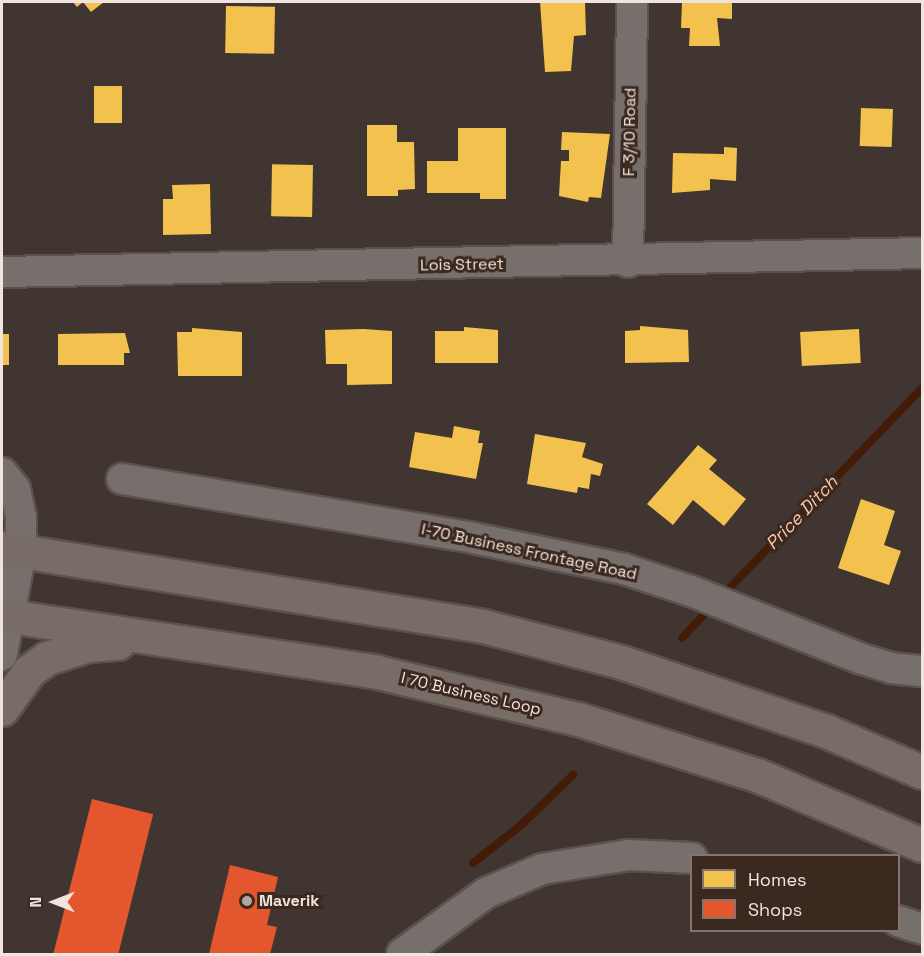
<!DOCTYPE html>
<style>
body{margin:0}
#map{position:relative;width:924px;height:956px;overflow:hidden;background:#403530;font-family:"Space Grotesk",sans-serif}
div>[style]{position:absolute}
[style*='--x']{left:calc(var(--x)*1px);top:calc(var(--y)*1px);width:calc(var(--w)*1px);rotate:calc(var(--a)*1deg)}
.homes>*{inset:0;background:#f2c14e;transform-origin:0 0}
.shops>*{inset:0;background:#e4572e;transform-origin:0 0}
.stream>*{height:8px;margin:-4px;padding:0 4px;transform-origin:4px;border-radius:4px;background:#421c07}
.roads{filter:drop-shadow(2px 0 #5b514d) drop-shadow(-2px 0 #5b514d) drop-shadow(0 2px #5b514d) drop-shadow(0 -2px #5b514d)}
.minor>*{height:30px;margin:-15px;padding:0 15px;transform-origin:15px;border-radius:15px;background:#776f6b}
.major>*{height:33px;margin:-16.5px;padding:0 16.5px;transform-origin:16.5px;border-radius:16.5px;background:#786c67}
.dots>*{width:16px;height:16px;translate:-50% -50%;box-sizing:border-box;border:3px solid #3b2920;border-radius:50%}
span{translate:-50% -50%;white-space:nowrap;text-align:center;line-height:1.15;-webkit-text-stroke:6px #3b2920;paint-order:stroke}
.street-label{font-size:16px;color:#f1e4de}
.poi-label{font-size:16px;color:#f1e4de;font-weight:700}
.left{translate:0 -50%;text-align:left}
.water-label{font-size:18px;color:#fbc6ac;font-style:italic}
.frame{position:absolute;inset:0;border:3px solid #f1e4de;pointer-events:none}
.legend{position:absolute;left:690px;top:854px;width:210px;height:78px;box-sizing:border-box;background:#3b2920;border:2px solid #84746c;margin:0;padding:8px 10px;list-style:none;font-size:18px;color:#f1e4de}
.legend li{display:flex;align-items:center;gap:12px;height:30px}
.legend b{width:30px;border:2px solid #84746c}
.north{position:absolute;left:24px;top:872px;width:60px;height:60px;-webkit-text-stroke:4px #3b2920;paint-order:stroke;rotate:270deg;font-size:16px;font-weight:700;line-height:24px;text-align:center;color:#f1e4de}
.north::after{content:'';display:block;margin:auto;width:21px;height:27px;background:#f1e4de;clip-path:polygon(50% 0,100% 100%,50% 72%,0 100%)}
</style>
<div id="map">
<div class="homes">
<div style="clip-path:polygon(73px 2px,104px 2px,91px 12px,83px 2px,77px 7px)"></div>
<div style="clip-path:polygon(540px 2px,585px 2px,586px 35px,574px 36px,571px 71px,545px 72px)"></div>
<div style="clip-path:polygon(682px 2px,732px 3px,732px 19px,717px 18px,720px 46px,689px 46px,690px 28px,681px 28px)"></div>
<div style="left:226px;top:6px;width:49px;height:47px;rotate:1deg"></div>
<div style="left:94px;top:86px;width:28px;height:37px"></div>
<div style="left:861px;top:108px;width:32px;height:38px;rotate:2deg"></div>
<div style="clip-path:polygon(367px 125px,397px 125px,397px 142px,414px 142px,415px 189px,398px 190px,398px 196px,367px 196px)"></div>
<div style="clip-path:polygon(458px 128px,506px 128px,506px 199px,480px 199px,480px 193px,427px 193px,427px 161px,458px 161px)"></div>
<div style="clip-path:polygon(562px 132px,610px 134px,601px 198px,589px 197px,588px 202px,559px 196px,561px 161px,569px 161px,569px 150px,561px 150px)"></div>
<div style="clip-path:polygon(724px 147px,737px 148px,736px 181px,710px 179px,710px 190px,672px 193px,673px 153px,724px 154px)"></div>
<div style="left:313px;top:165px;width:52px;height:41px;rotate:91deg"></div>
<div style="clip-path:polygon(210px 184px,211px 234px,163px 235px,163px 199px,173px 199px,172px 185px)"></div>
<div style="clip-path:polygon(640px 326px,688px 330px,689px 362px,625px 363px,625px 331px,640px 330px)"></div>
<div style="clip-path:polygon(464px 327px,498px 330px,498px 363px,435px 363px,435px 331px,464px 331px)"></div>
<div style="clip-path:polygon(192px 328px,242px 332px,242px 376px,178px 376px,177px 332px,192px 332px)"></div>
<div style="clip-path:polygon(364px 329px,392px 331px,392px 384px,347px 385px,347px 364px,326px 364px,325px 330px)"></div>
<div style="left:859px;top:329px;width:34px;height:59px;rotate:87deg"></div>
<div style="clip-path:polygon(125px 333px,130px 353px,124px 353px,124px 365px,58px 365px,58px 334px)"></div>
<div style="left:2px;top:334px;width:7px;height:31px"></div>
<div style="clip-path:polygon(454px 426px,480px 431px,478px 443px,483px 443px,476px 479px,409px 467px,415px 432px,452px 438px)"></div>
<div style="clip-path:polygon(535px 434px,586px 443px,582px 457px,603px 464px,600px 476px,591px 474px,589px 489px,578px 487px,577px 493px,527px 484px)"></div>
<div style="clip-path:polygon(698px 445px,717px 460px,709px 469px,746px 499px,724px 526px,693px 500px,673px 525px,647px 504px)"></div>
<div style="clip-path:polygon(861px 499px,895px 511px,884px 545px,901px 551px,889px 585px,838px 568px)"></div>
</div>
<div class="shops">
<div style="left:92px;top:799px;width:63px;height:159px;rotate:14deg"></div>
<div style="clip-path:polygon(230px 865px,278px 877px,267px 925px,277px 927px,270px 954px,209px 954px)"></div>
</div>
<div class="stream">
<div style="--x:721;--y:597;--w:290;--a:-46.1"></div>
<div style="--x:682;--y:638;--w:44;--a:-46.8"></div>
<div style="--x:473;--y:863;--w:60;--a:-38.2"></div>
<div style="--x:520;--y:826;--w:74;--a:-43.9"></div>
</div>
<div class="roads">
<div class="minor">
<div style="--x:628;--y:262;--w:260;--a:-89.1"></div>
<div style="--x:2;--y:272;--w:920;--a:-1.18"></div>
<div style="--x:2;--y:473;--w:21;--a:51"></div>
<div style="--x:15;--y:489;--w:29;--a:78"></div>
<div style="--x:21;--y:517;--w:34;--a:90"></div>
<div style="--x:21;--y:551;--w:106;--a:100.4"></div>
<div style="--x:122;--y:479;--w:356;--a:9.5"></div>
<div style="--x:473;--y:538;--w:154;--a:11.6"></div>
<div style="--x:624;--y:569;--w:71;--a:18.2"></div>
<div style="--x:691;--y:591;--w:184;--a:21.7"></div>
<div style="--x:862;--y:659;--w:30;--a:17"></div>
<div style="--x:891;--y:668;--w:31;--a:6"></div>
<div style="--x:898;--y:921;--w:25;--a:18"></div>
<div style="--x:402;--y:954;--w:104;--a:-36"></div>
<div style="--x:486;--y:893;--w:61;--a:-23.2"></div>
<div style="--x:542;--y:869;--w:87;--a:-9.2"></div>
<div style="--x:628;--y:855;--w:64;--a:2.7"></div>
</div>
<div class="major">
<div style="--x:2;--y:548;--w:487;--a:9.2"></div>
<div style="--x:483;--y:626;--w:143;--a:14.6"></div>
<div style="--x:621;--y:662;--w:216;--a:18.6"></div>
<div style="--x:826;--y:731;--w:104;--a:23.1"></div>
<div style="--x:2;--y:615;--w:379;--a:8.6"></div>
<div style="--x:377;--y:672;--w:206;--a:13.2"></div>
<div style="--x:578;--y:719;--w:188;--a:17.4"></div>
<div style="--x:757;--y:775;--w:179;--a:23"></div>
<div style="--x:2;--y:709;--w:47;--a:-54.6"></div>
<div style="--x:29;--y:671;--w:22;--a:-36"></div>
<div style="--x:47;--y:658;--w:43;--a:-17.6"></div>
<div style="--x:88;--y:645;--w:30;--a:-4"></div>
</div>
</div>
<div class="dots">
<div style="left:247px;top:901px;background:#b3a7a1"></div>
</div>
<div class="street-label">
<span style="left:630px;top:132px;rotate:-89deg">F 3/10 Road</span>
<span style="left:462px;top:265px;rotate:-1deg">Lois Street</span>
<span style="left:529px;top:552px;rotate:12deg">I-70 Business Frontage Road</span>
<span style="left:471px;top:694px;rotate:13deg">I 70 Business Loop</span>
</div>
<div class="poi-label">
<span class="left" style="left:259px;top:901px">Maverik</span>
</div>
<div class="water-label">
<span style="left:802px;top:513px;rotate:-46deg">Price Ditch</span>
</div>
<div class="frame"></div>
<ul class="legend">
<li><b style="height:16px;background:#f2c14e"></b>Homes</li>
<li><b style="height:16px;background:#e4572e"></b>Shops</li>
</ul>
<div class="north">N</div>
</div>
